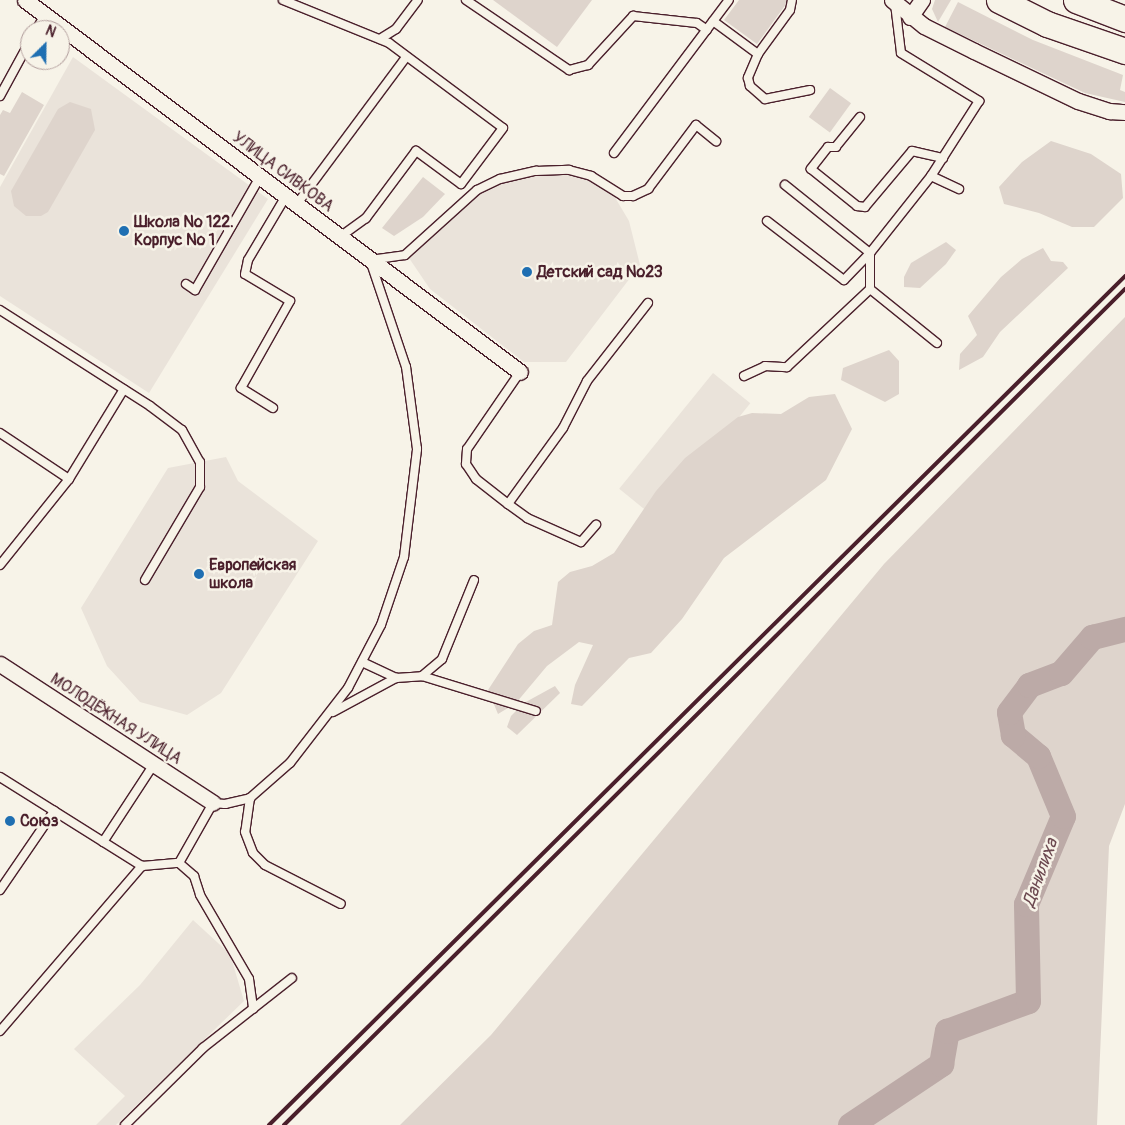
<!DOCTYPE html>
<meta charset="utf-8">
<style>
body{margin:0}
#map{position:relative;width:1125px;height:1125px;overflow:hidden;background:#f7f3e8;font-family:Pangolin,sans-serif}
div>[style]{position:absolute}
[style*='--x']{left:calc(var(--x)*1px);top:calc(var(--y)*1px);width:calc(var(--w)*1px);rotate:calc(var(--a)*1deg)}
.built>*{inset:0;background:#eae3da;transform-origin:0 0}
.green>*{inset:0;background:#ded4cc;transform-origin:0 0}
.river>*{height:25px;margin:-12.5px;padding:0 12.5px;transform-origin:12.5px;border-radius:12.5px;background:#bcaaa7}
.roads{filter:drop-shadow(1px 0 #4a1f2b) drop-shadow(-1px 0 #4a1f2b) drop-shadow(0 1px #4a1f2b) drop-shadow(0 -1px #4a1f2b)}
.lane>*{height:8px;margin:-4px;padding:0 4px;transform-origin:4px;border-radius:4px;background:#f7f3e8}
.street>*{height:15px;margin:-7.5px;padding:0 7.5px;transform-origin:7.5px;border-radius:7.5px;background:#f7f3e8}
.primary>*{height:25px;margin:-12.5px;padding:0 12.5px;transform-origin:12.5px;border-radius:12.5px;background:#f7f3e8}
.rail>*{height:4px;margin:-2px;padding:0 2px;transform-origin:2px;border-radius:2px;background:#4a1f2b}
.dots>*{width:14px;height:14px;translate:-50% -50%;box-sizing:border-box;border:2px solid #f7f3e8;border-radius:50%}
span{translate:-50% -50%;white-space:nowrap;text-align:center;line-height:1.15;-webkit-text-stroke:5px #f7f3e8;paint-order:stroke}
.street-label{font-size:16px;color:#4a1f2b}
.poi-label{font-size:16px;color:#4a1f2b;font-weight:700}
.left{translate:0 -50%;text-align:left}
.water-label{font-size:18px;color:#6c4950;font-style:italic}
.north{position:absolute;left:20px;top:20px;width:50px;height:50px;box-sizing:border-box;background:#f7f3e8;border:1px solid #b29e9c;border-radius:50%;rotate:23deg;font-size:14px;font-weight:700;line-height:20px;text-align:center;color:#4a1f2b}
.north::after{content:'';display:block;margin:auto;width:18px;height:22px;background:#1f6fb2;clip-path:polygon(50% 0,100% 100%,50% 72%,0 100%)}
</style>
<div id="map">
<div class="built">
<div style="clip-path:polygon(73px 57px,268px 199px,149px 393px,0 296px,0 187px)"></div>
<div style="clip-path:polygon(573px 173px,587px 177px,613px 194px,629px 221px,640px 265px,566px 362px,524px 362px,430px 289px,409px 258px,485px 189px,532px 175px)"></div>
<div style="left:713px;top:373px;width:48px;height:149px;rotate:39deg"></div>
<div style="clip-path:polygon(226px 457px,238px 481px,318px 541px,221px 693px,187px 715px,140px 702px,107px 666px,81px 608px,168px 468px)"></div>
<div style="clip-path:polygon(193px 920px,230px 954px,244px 1001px,116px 1125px,96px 1125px,125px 1096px,74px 1049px,140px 985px)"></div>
</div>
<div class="green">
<div style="clip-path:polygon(493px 0,592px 0,557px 47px)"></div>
<div style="clip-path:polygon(739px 0,789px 0,757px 44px,724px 20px)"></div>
<div style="clip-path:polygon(935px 0,951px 0,938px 22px,932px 9px)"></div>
<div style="clip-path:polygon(958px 2px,1033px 40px,1123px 75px,1120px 90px,1125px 92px,1125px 102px,1085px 93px,945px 27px)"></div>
<div style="left:830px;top:88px;width:26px;height:36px;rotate:36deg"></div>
<div style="clip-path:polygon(22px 92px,44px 105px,4px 176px,0 174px,0 115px,3px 110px,10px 113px)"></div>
<div style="clip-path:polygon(70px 102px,91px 109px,95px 130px,48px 212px,41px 216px,26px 216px,14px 206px,11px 191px,58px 109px)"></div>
<div style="clip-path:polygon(1051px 141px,1091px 154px,1121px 174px,1123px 198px,1094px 227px,1072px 227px,1039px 213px,1004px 204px,999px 187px,1022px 162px)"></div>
<div style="clip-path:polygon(423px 177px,445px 194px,423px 217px,394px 236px,382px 228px)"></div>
<div style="clip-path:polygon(946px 242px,956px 250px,946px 264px,920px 288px,904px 287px,904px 277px,911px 263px)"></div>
<div style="clip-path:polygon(1043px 248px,1051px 261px,1063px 262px,1068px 268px,1000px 332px,983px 357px,959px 370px,960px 354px,977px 335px,968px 316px,1001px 277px,1022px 259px)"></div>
<div style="clip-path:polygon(1125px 317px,1125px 804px,1109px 846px,1097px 1125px,400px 1125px,491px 1035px,884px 564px)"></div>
<div style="clip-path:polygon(889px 350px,899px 361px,899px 394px,885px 402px,841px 380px,843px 368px)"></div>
<div style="clip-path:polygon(835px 394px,852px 429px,826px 480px,724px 558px,682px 619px,651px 653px,629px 658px,582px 706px,571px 704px,575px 685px,593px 645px,579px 642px,547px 666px,516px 703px,498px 714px,488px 690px,518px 644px,534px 631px,552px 625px,558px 582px,570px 572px,592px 566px,614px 553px,656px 491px,685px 458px,738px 417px,752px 413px,781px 414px,809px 397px)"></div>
<div style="clip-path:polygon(555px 686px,560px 693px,517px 735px,507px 727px,511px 716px,524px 703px)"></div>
</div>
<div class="river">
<div style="--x:850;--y:1125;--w:110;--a:-33.8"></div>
<div style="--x:941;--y:1064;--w:34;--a:-80"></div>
<div style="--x:947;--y:1031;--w:86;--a:-20.3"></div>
<div style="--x:1028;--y:1001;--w:97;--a:-91.2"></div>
<div style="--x:1026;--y:904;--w:95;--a:-67.2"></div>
<div style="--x:1063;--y:816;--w:65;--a:-112.6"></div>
<div style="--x:1038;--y:756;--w:33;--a:-140"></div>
<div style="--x:1013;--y:735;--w:23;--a:-100"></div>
<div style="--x:1009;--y:712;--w:34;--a:-53"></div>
<div style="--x:1029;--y:685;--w:34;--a:-21"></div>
<div style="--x:1061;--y:673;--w:48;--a:-49.3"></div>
<div style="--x:1092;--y:637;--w:34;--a:-14"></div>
</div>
<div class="roads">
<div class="lane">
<div style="--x:283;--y:0;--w:114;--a:22.1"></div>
<div style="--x:389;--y:43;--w:142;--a:36.7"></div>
<div style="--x:503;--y:128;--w:70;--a:126.9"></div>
<div style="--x:461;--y:184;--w:56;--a:-143.7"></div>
<div style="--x:416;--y:151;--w:84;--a:126.7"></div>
<div style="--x:366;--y:218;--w:32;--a:144"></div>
<div style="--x:466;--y:0;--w:125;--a:34.2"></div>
<div style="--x:569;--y:70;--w:20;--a:-15"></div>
<div style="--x:588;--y:65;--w:67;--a:-47.4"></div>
<div style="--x:633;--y:16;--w:64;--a:6.2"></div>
<div style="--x:697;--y:23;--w:12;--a:35"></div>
<div style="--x:895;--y:4;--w:49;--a:83"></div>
<div style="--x:901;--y:53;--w:92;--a:31.6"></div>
<div style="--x:979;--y:101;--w:89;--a:122.6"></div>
<div style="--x:931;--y:176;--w:31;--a:25"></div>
<div style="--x:713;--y:21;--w:56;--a:36.3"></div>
<div style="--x:758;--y:54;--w:54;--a:-54"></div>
<div style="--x:790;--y:10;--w:10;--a:-79"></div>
<div style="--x:36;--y:30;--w:17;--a:-59"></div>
<div style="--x:380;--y:39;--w:19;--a:-32"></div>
<div style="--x:396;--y:29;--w:36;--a:-53"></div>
<div style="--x:758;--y:54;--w:26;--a:113"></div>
<div style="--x:748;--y:78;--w:8;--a:76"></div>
<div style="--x:750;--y:86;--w:20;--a:41"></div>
<div style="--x:765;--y:99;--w:46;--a:-11.3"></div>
<div style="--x:0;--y:96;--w:63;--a:-61.4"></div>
<div style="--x:860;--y:117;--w:38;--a:129"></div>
<div style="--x:836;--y:147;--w:8;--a:180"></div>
<div style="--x:828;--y:147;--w:28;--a:128"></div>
<div style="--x:811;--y:169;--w:59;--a:38.8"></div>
<div style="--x:857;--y:206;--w:8;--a:7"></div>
<div style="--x:865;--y:207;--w:73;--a:-50"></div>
<div style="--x:912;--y:151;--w:32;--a:13"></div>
<div style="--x:614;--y:153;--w:191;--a:-53.1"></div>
<div style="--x:297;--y:204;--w:183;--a:-53.4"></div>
<div style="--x:767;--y:221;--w:97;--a:37.5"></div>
<div style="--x:844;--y:280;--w:37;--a:-46"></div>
<div style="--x:870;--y:253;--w:98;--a:-51.6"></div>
<div style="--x:186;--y:284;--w:11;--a:34"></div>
<div style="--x:195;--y:290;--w:130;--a:-60.1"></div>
<div style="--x:870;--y:289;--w:86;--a:38.9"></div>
<div style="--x:0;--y:310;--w:178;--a:32.6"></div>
<div style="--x:150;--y:406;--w:40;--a:37"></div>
<div style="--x:182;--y:430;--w:37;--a:61"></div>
<div style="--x:200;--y:462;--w:25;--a:90"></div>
<div style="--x:200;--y:487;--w:108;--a:120.6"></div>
<div style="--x:520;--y:372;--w:93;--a:124.5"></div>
<div style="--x:467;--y:449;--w:15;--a:94"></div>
<div style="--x:466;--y:464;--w:18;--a:56"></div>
<div style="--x:476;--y:479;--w:41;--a:38"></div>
<div style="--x:508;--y:504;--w:94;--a:-54.1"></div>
<div style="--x:563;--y:428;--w:53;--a:-62.9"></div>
<div style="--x:587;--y:381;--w:99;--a:-52"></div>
<div style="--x:744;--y:376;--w:23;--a:-25"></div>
<div style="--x:765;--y:366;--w:22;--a:3"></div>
<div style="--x:787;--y:367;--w:114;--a:-43.2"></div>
<div style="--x:870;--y:289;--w:36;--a:-90"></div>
<div style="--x:870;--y:253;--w:109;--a:-141.3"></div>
<div style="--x:273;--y:408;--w:38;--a:-148"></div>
<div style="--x:241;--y:388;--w:100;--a:-60.6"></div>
<div style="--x:290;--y:301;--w:52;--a:-149"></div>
<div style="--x:245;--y:274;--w:14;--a:-78"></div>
<div style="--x:248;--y:260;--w:74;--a:-59.3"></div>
<div style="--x:0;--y:433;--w:83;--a:33.7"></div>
<div style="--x:508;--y:504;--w:24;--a:36"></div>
<div style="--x:527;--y:518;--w:59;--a:24"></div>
<div style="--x:581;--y:542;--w:23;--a:-49"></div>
<div style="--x:0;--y:565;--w:110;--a:-51.3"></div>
<div style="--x:69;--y:479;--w:105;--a:-58.6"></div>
<div style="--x:362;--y:662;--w:38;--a:25"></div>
<div style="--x:396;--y:678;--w:26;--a:-4"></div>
<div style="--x:422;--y:676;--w:26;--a:-40"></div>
<div style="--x:442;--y:659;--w:85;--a:-67.9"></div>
<div style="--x:422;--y:676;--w:119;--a:17.1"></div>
<div style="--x:333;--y:712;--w:72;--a:-28.4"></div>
<div style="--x:0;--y:777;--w:168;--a:32.1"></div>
<div style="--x:250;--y:798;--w:34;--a:98"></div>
<div style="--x:245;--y:832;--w:22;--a:69"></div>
<div style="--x:253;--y:853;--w:17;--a:45"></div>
<div style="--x:265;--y:865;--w:85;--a:27.2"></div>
<div style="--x:103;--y:842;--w:93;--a:-56.8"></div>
<div style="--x:179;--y:863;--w:20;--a:41"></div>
<div style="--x:194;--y:876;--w:20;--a:72"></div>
<div style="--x:200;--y:895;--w:97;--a:59.7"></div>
<div style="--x:249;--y:979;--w:30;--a:82"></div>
<div style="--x:0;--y:890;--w:96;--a:-55.6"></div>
<div style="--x:0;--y:1031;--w:218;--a:-49.3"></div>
<div style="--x:142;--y:866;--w:37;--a:-5"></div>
<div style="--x:179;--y:863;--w:69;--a:-60.5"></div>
<div style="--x:213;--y:803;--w:12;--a:5"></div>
<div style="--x:225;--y:804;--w:26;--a:-13"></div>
<div style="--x:250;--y:798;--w:53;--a:-41.2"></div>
<div style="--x:290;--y:763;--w:95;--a:-52.3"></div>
<div style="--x:348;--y:688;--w:71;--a:-62.4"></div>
<div style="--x:381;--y:625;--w:72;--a:-71.3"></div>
<div style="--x:404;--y:557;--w:109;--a:-83.1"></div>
<div style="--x:417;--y:449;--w:83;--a:-97.6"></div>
<div style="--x:406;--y:367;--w:113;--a:-108.6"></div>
<div style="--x:370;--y:260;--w:35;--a:-8"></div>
<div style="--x:405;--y:255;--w:97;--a:-42.1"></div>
<div style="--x:477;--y:190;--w:25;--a:-26"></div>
<div style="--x:500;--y:179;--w:37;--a:-13"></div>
<div style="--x:536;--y:171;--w:33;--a:-2"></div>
<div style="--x:569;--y:170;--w:23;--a:15"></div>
<div style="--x:591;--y:176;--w:38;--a:32"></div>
<div style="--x:623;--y:196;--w:10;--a:0"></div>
<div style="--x:633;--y:196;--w:17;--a:-25"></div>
<div style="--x:648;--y:189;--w:80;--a:-53.1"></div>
<div style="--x:696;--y:125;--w:26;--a:39"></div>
<div style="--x:125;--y:1125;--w:110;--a:-44.6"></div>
<div style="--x:203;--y:1048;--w:113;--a:-38.2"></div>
</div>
<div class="street">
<div style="--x:25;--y:0;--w:619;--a:36.93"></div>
<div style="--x:892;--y:0;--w:41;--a:39.1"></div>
<div style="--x:924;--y:26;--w:56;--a:26.6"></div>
<div style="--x:974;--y:51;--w:115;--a:25.7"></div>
<div style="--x:1078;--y:101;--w:33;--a:18"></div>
<div style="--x:1109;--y:111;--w:16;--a:4"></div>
<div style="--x:910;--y:17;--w:21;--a:-55"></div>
<div style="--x:0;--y:664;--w:254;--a:33.1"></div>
</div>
<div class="primary">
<div style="--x:999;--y:0;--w:54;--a:26.6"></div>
<div style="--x:1047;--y:24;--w:83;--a:19.1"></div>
<div style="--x:1076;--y:0;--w:53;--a:21.2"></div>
</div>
</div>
<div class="rail">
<div style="--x:269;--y:1125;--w:1206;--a:-44.76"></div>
<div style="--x:284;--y:1125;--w:1186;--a:-44.83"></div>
</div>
<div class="dots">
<div style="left:124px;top:231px;background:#1f6fb2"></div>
<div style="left:527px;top:272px;background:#1f6fb2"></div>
<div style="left:199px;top:574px;background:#1f6fb2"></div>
<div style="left:10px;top:821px;background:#1f6fb2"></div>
</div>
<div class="street-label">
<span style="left:283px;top:172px;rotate:37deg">УЛИЦА СИВКОВА</span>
<span style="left:116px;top:719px;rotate:33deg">МОЛОДЁЖНАЯ УЛИЦА</span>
</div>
<div class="poi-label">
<span class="left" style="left:134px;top:231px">Школа № 122.<br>Корпус № 1</span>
<span class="left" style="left:537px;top:272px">Детский сад №23</span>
<span class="left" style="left:209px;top:574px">Европейская<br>школа</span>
<span class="left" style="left:20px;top:821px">Союз</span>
</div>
<div class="water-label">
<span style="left:1041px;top:873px;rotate:-70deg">Данилиха</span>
</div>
<div class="north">N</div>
</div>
